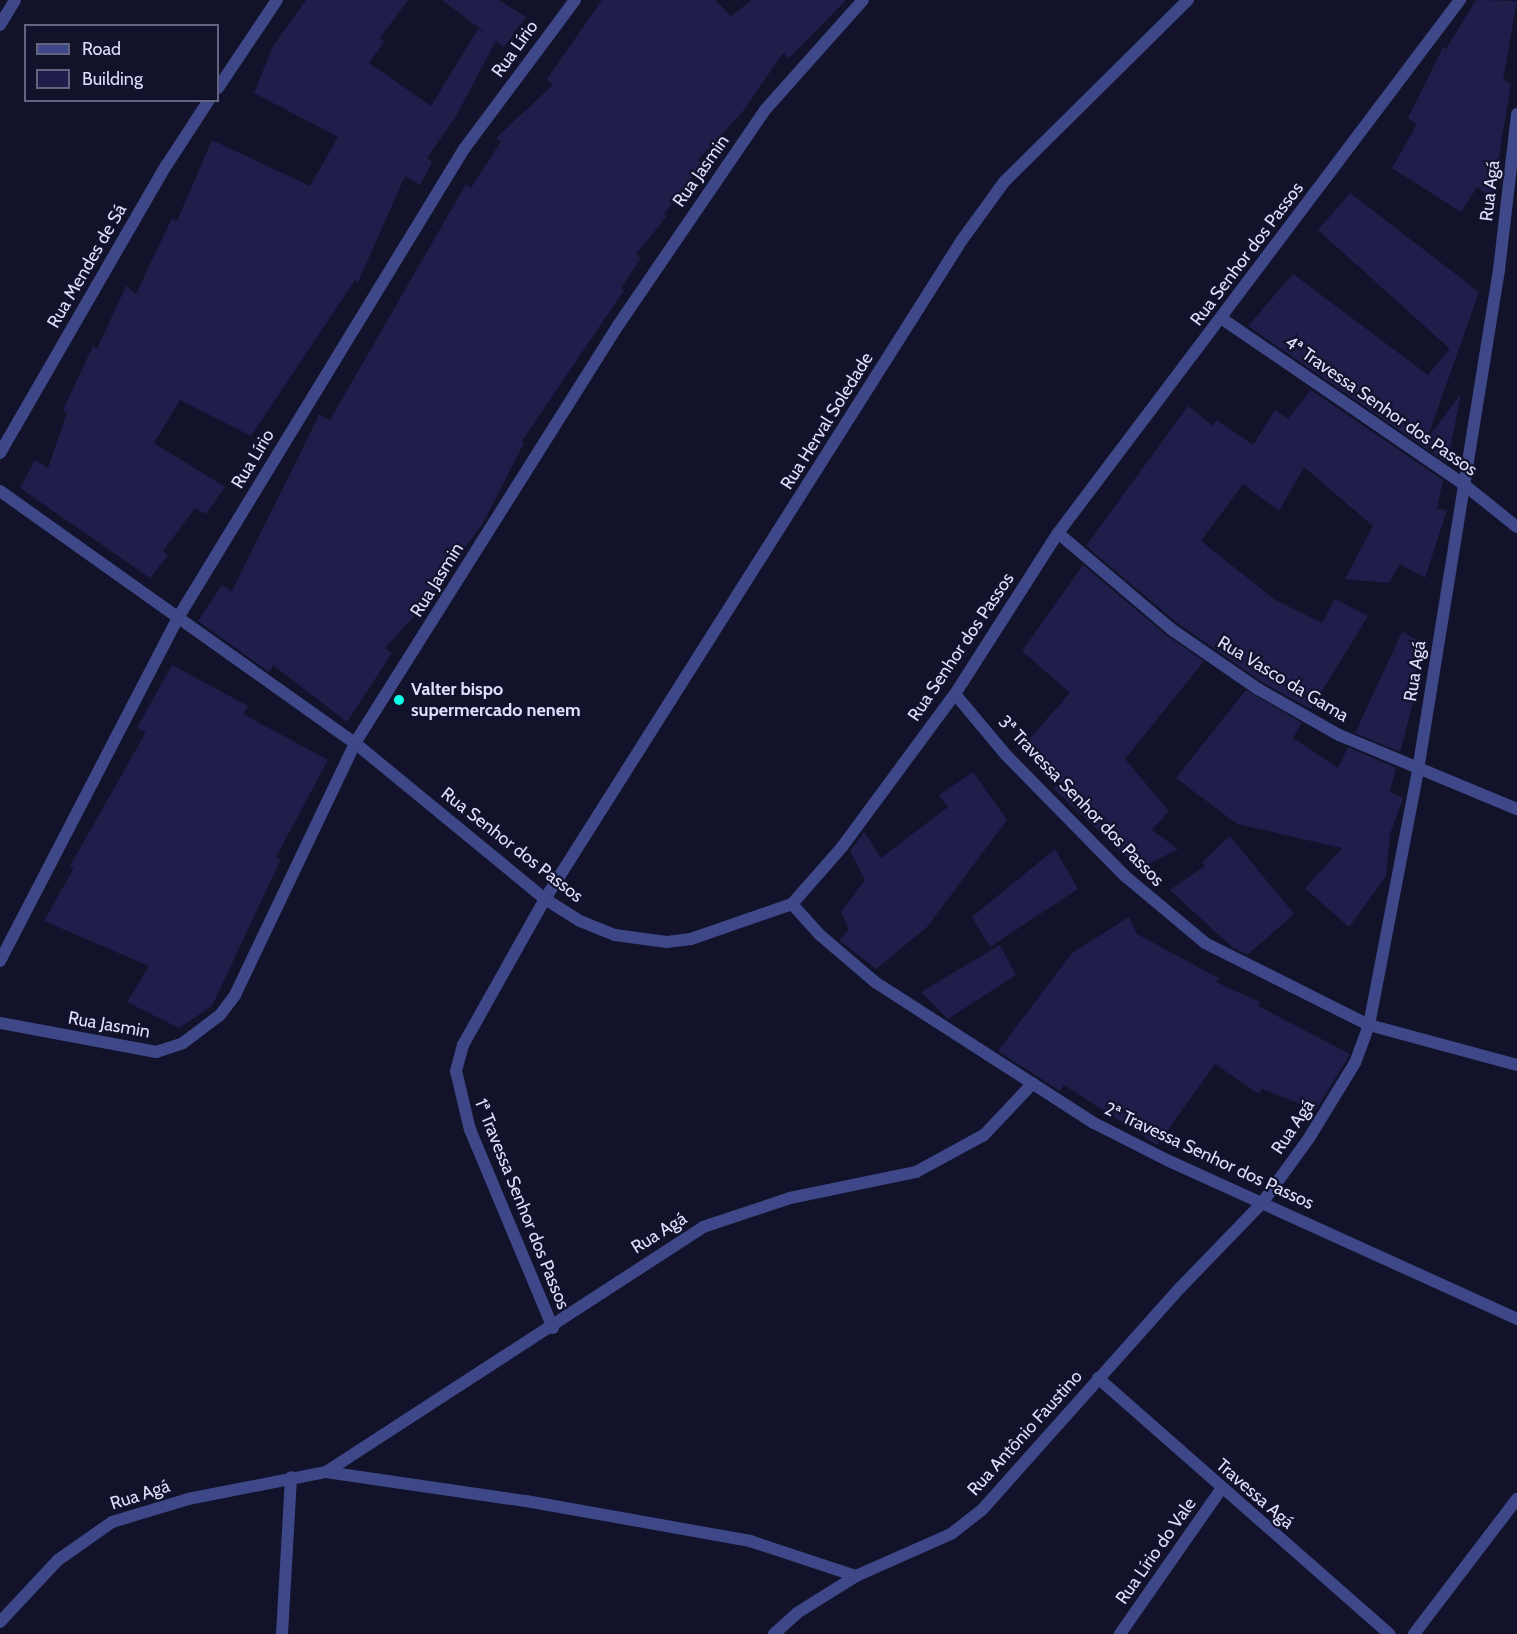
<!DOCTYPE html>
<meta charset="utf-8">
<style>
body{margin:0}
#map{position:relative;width:1517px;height:1634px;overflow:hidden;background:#12122b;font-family:Cabin,sans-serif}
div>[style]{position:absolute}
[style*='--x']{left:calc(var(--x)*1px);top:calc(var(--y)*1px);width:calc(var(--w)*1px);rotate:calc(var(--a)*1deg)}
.building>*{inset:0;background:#1f1e4b}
.minor>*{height:12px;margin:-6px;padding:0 6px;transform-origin:6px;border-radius:6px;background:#3e4888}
.dots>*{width:16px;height:16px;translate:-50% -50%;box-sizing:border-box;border:3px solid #12122b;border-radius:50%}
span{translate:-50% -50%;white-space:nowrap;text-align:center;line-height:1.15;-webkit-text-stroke:4.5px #12122b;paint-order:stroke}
.street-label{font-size:18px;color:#dcdefe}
.poi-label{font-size:18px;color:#dcdefe;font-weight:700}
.left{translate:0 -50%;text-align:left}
.legend{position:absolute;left:24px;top:24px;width:195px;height:78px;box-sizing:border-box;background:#12122b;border:2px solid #63647f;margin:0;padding:8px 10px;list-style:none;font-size:18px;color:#dcdefe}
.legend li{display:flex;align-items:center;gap:12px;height:30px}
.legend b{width:30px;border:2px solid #63647f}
</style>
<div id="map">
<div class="building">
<div style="clip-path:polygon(306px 0,408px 0,380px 38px,384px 42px,369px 63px,431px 106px,478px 29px,487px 34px,442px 0,499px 0,526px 17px,504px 47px,496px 41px,456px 116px,427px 158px,432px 162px,420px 185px,405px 176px,358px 282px,355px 280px,251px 436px,180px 400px,154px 443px,225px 487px,206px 514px,195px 508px,163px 551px,168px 555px,150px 578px,20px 488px,35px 460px,48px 468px,67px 413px,63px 410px,93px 346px,97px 349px,126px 286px,136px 294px,172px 218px,177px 221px,212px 140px,310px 186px,338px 137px,254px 93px,273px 46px)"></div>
<div style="clip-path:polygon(602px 0,715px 0,731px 16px,752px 0,846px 0,789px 58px,783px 53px,743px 111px,698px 160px,701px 164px,664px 214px,667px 216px,636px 254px,641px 258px,621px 288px,624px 290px,522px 441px,524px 443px,482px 525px,434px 588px,437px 591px,385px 648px,392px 653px,347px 722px,273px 665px,269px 672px,198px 621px,222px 585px,232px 591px,319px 415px,330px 420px,466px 184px,471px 188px,501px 141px,496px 138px,553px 85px,547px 79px)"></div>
<div style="clip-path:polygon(1476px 0,1517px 1px,1503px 79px,1511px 84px,1492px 199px,1477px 187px,1461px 212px,1392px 168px,1417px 124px,1408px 118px,1443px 47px,1446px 49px)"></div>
<div style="clip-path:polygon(1350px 193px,1479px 292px,1427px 439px,1461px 394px,1447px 463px,1248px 326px,1293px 274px,1428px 375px,1450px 349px,1318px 230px)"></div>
<div style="clip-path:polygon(1311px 390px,1443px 480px,1437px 509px,1447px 510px,1425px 578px,1400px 564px,1389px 583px,1345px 579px,1373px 526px,1304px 467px,1279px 511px,1243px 484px,1201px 541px,1275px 600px,1322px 623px,1335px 599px,1368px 616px,1311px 709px,1262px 682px,1176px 622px,1086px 546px,1188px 406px,1213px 426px,1217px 420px,1253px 445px,1275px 410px,1288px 419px)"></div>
<div style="clip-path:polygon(1083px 565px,1166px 635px,1204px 661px,1125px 759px,1169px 811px,1152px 830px,1178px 849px,1139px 869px,1053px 788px,1059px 784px,1024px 745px,1070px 693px,1022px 651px)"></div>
<div style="clip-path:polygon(1402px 632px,1425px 644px,1411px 682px,1418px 683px,1400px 752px,1355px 733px)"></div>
<div style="clip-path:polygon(172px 665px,248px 706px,243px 714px,328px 760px,276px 857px,281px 859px,212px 1006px,179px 1028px,127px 1002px,149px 966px,44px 921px,74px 868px,70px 866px,146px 732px,137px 728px)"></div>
<div style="clip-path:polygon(1246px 690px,1302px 723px,1293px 738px,1338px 768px,1348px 747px,1396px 768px,1390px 792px,1403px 798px,1390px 834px,1386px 876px,1349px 927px,1305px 888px,1342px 848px,1237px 824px,1176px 778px)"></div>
<div style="clip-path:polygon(973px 772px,1007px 820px,927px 927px,876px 969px,839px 940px,849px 930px,841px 912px,865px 880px,850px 851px,864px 832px,881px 858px,948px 807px,939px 795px)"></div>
<div style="clip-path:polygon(1230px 836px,1294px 914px,1247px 955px,1232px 947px,1170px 890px,1205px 866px,1202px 862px)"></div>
<div style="clip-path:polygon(1055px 849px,1078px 889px,990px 947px,972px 917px)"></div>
<div style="clip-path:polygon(1129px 917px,1137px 934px,1220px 979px,1216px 982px,1260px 1002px,1258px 1006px,1350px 1054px,1316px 1110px,1262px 1089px,1259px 1094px,1215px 1064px,1157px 1145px,1064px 1085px,1060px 1091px,998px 1051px,1072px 953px)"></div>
<div style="clip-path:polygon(1000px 945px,1016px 975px,948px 1019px,921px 992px)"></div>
</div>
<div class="minor">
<div style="--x:0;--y:25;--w:29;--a:-59"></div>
<div style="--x:218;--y:88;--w:106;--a:-56.2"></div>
<div style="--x:1221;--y:318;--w:292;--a:34.4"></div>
<div style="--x:1462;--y:483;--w:70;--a:38.7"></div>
<div style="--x:0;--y:453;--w:332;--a:-60"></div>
<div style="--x:166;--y:166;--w:79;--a:-56.9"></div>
<div style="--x:0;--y:491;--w:435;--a:35.4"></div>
<div style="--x:355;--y:743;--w:246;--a:39.4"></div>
<div style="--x:545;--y:899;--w:41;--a:32.2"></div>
<div style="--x:580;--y:921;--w:38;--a:22"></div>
<div style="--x:615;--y:935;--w:52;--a:7.7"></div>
<div style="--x:667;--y:942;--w:24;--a:-7"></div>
<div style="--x:691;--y:939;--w:107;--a:-19.1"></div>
<div style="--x:792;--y:904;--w:76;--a:-48.7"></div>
<div style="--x:842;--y:847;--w:190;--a:-53.6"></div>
<div style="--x:955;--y:694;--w:191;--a:-57.4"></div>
<div style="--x:1058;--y:533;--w:668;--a:-52.98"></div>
<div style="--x:1058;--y:533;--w:148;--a:40.3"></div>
<div style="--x:1171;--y:629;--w:106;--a:34.6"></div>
<div style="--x:1258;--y:689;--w:93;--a:29.6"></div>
<div style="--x:1339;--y:735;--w:193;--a:22.6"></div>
<div style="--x:955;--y:694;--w:80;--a:50.1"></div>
<div style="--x:1006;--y:755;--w:170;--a:45.5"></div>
<div style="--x:1125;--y:876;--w:104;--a:39.9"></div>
<div style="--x:1205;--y:943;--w:183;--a:26.6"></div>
<div style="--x:1369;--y:1025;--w:153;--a:15.1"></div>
<div style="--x:792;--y:904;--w:42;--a:47.9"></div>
<div style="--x:820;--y:935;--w:72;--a:40.5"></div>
<div style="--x:875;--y:982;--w:260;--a:32.8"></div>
<div style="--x:1094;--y:1123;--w:84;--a:26.9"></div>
<div style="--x:1169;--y:1161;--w:382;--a:24.4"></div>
<div style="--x:0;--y:961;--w:389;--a:-62.6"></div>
<div style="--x:179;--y:616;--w:547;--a:-58.61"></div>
<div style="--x:464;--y:149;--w:186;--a:-53.3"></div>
<div style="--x:0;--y:1023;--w:159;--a:10.5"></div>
<div style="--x:156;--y:1052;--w:28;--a:-18"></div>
<div style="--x:183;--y:1043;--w:46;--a:-37.1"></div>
<div style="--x:220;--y:1015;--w:25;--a:-53"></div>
<div style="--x:235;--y:995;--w:279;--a:-64.5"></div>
<div style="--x:355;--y:743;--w:495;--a:-57.8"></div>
<div style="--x:619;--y:324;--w:259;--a:-55.7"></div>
<div style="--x:765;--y:110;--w:147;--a:-48.3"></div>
<div style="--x:553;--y:1328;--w:215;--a:-112.7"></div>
<div style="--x:470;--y:1130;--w:61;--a:-103.3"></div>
<div style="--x:456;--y:1071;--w:27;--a:-75"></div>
<div style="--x:463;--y:1045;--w:167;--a:-60.7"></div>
<div style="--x:545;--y:899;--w:780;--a:-57.68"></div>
<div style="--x:962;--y:240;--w:72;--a:-54.1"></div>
<div style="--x:1004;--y:182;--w:259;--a:-44.7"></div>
<div style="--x:1098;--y:1378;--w:388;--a:41.3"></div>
<div style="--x:326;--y:1472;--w:202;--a:8.3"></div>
<div style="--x:526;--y:1501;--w:228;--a:10.1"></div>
<div style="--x:750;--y:1541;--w:112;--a:18.3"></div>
<div style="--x:0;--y:1622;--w:85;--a:-46.9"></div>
<div style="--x:58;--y:1560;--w:66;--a:-35.1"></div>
<div style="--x:112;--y:1522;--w:79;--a:-16.8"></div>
<div style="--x:188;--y:1499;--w:141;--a:-11.1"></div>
<div style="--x:326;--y:1472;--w:450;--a:-33"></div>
<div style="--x:703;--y:1227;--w:92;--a:-18.4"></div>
<div style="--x:790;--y:1198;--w:129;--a:-11.7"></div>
<div style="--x:916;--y:1172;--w:77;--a:-28.6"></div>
<div style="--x:984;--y:1135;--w:71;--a:-46.7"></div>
<div style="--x:282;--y:1634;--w:157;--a:-86.7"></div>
<div style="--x:774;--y:1634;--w:31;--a:-42"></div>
<div style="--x:797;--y:1613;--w:70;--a:-32.1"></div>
<div style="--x:856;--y:1576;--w:104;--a:-23.9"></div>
<div style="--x:951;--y:1534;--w:39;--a:-38"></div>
<div style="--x:982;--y:1510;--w:297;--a:-48.3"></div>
<div style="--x:1180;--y:1288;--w:118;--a:-46"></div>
<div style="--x:1262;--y:1203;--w:80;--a:-54.1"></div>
<div style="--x:1309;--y:1138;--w:88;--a:-58.5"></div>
<div style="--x:1355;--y:1063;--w:40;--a:-69.8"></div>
<div style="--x:1369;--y:1025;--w:260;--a:-79.1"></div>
<div style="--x:1418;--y:770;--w:507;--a:-80.8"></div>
<div style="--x:1499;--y:270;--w:157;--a:-83.4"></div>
<div style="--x:1120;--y:1634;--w:177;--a:-55.1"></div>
<div style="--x:1414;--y:1634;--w:170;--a:-52.7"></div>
</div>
<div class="dots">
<div style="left:399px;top:700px;background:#0dfae8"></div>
</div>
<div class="street-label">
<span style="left:515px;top:49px;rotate:-54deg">Rua Lírio</span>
<span style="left:701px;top:171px;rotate:-55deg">Rua Jasmin</span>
<span style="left:1490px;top:191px;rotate:-83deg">Rua Agá</span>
<span style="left:1247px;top:254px;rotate:-53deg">Rua Senhor dos Passos</span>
<span style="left:87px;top:266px;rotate:-60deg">Rua Mendes de Sá</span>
<span style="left:1381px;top:406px;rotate:35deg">4ª Travessa Senhor dos Passos</span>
<span style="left:827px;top:421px;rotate:-58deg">Rua Herval Soledade</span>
<span style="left:253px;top:459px;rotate:-59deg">Rua Lírio</span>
<span style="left:437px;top:580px;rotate:-58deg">Rua Jasmin</span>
<span style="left:961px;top:647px;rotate:-56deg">Rua Senhor dos Passos</span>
<span style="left:1415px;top:671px;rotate:-81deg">Rua Agá</span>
<span style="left:1283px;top:679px;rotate:31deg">Rua Vasco da Gama</span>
<span style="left:1081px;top:801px;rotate:46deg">3ª Travessa Senhor dos Passos</span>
<span style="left:512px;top:845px;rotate:38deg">Rua Senhor dos Passos</span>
<span style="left:109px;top:1025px;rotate:10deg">Rua Jasmin</span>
<span style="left:1293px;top:1127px;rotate:-56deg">Rua Agá</span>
<span style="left:1209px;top:1156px;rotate:25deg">2ª Travessa Senhor dos Passos</span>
<span style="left:522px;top:1204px;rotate:68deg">1ª Travessa Senhor dos Passos</span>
<span style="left:659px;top:1233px;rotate:-32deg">Rua Agá</span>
<span style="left:1025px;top:1433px;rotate:-48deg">Rua Antônio Faustino</span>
<span style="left:1255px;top:1494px;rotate:41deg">Travessa Agá</span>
<span style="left:140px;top:1495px;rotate:-18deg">Rua Agá</span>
<span style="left:1156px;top:1551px;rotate:-55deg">Rua Lírio do Vale</span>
</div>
<div class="poi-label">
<span class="left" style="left:411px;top:700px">Valter bispo<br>supermercado nenem</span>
</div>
<ul class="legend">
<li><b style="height:8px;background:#3e4888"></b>Road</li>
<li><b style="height:16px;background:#1f1e4b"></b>Building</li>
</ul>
</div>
